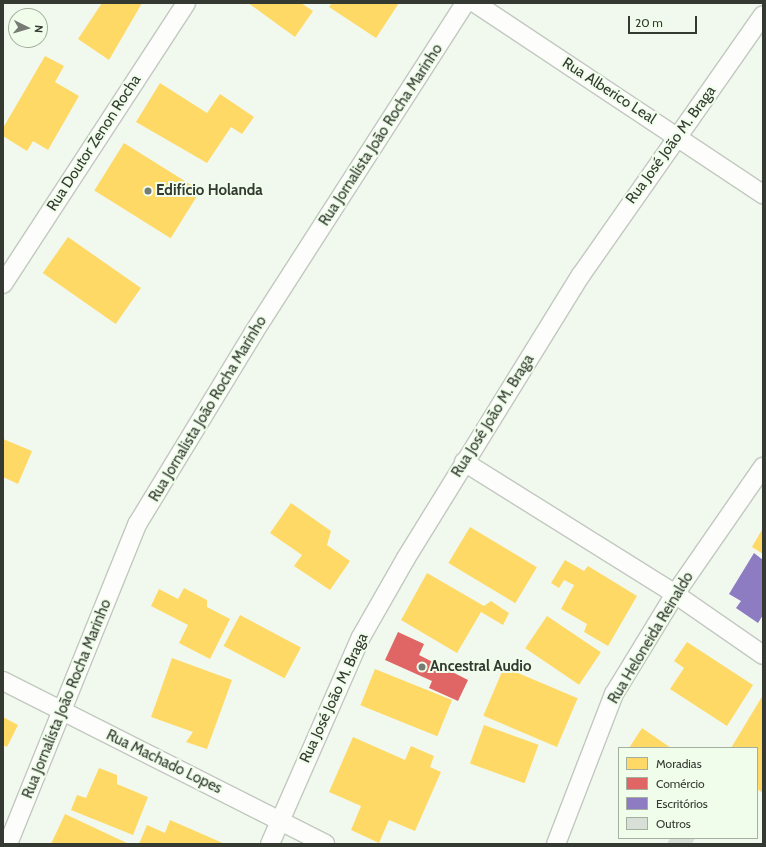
<!DOCTYPE html>
<meta charset="utf-8">
<style>
body{margin:0}
#map{position:relative;width:766px;height:847px;overflow:hidden;background:#f1f9ee;font-family:Cabin,sans-serif}
div>[style]{position:absolute}
[style*='--x']{left:calc(var(--x)*1px);top:calc(var(--y)*1px);width:calc(var(--w)*1px);rotate:calc(var(--a)*1deg)}
.homes>*{inset:0;background:#ffd966;transform-origin:0 0}
.shops>*{inset:0;background:#e06666}
.offices>*{inset:0;background:#8e7cc3}
.building>*{inset:0;background:#d8dfd6}
.roads{filter:drop-shadow(1px 0 #c2c8c0) drop-shadow(-1px 0 #c2c8c0) drop-shadow(0 1px #c2c8c0) drop-shadow(0 -1px #c2c8c0)}
.street>*{height:18px;margin:-9px;padding:0 9px;transform-origin:9px;border-radius:9px;background:#fdfefc}
.dots>*{width:11px;height:11px;translate:-50% -50%;box-sizing:border-box;border:2px solid #f0fdea;border-radius:50%}
span{translate:-50% -50%;white-space:nowrap;text-align:center;line-height:1.15;-webkit-text-stroke:4px #f0fdea;paint-order:stroke}
.street-label{font-size:15px;color:#343932}
.poi-label{font-size:15px;color:#343932;font-weight:700}
.left{translate:0 -50%;text-align:left}
.frame{position:absolute;inset:0;border:4px solid #343932;pointer-events:none}
.legend{position:absolute;left:618px;top:747px;width:140px;height:92px;box-sizing:border-box;background:#f0fdea;border:1px solid #a5afa0;margin:0;padding:5px 7px;list-style:none;font-size:12px;color:#343932}
.legend li{display:flex;align-items:center;gap:8px;height:20px}
.legend b{width:20px;border:1px solid #a5afa0}
.north{position:absolute;left:8px;top:8px;width:40px;height:40px;box-sizing:border-box;background:#f0fdea;border:1px solid #a5afa0;border-radius:50%;rotate:95deg;font-size:11px;font-weight:700;line-height:16px;text-align:center;color:#343932}
.north::after{content:'';display:block;margin:auto;width:14px;height:18px;background:#767c74;clip-path:polygon(50% 0,100% 100%,50% 72%,0 100%)}
.scale{position:absolute;left:628px;top:16px;width:69px;height:18px;box-sizing:border-box;border:2px solid #343932;border-top:0;padding-left:5px;font-size:12px;line-height:14px;white-space:nowrap;color:#343932;-webkit-text-stroke:3px #f0fdea;paint-order:stroke}
</style>
<div id="map">
<div class="homes">
<div style="clip-path:polygon(102px 3px,142px 3px,109px 60px,78px 39px)"></div>
<div style="clip-path:polygon(248px 3px,301px 3px,313px 11px,295px 37px)"></div>
<div style="clip-path:polygon(332px 3px,399px 3px,376px 38px,329px 7px)"></div>
<div style="clip-path:polygon(45px 56px,64px 66px,55px 82px,79px 96px,48px 150px,33px 141px,27px 151px,3px 136px,3px 128px)"></div>
<div style="clip-path:polygon(160px 83px,207px 113px,220px 94px,254px 117px,242px 134px,231px 127px,207px 163px,136px 122px)"></div>
<div style="left:124px;top:143px;width:90px;height:56px;rotate:32deg"></div>
<div style="left:68px;top:237px;width:89px;height:44px;rotate:35deg"></div>
<div style="clip-path:polygon(3px 439px,32px 451px,18px 484px,3px 477px)"></div>
<div style="clip-path:polygon(291px 503px,331px 531px,327px 545px,350px 561px,330px 590px,294px 566px,302px 555px,270px 533px)"></div>
<div style="left:470px;top:527px;width:78px;height:42px;rotate:31deg"></div>
<div style="clip-path:polygon(763px 528px,763px 554px,752px 547px)"></div>
<div style="clip-path:polygon(565px 560px,584px 571px,588px 566px,637px 596px,608px 646px,584px 632px,587px 624px,561px 609px,574px 585px,564px 580px,559px 588px,551px 583px)"></div>
<div style="clip-path:polygon(427px 573px,484px 606px,491px 601px,509px 613px,503px 625px,481px 612px,457px 653px,401px 620px)"></div>
<div style="clip-path:polygon(184px 588px,207px 600px,207px 607px,230px 619px,210px 659px,179px 643px,188px 625px,151px 606px,159px 589px,178px 599px)"></div>
<div style="left:240px;top:615px;width:69px;height:35px;rotate:28deg"></div>
<div style="left:547px;top:616px;width:65px;height:39px;rotate:34deg"></div>
<div style="clip-path:polygon(687px 642px,753px 685px,727px 726px,670px 689px,684px 668px,674px 661px)"></div>
<div style="clip-path:polygon(172px 658px,232px 680px,207px 749px,186px 742px,193px 732px,151px 717px)"></div>
<div style="left:504px;top:667px;width:80px;height:53px;rotate:23deg"></div>
<div style="left:375px;top:669px;width:83px;height:39px;rotate:22deg"></div>
<div style="clip-path:polygon(763px 695px,763px 793px,757px 789px,757px 748px,731px 748px)"></div>
<div style="clip-path:polygon(3px 717px,18px 725px,7px 747px,3px 745px)"></div>
<div style="left:484px;top:725px;width:58px;height:41px;rotate:20deg"></div>
<div style="clip-path:polygon(642px 728px,671px 748px,629px 748px)"></div>
<div style="clip-path:polygon(353px 737px,405px 760px,411px 746px,434px 756px,430px 767px,441px 772px,415px 831px,389px 820px,379px 843px,351px 830px,361px 806px,329px 792px)"></div>
<div style="clip-path:polygon(99px 768px,117px 775px,117px 784px,148px 797px,133px 835px,71px 810px,77px 795px,86px 798px)"></div>
<div style="clip-path:polygon(65px 814px,129px 844px,51px 844px)"></div>
<div style="clip-path:polygon(170px 820px,225px 844px,139px 844px,147px 825px,165px 833px)"></div>
</div>
<div class="shops">
<div style="clip-path:polygon(398px 632px,424px 644px,419px 655px,468px 680px,458px 701px,429px 688px,432px 681px,385px 660px)"></div>
</div>
<div class="offices">
<div style="clip-path:polygon(754px 553px,763px 560px,763px 615px,758px 623px,736px 608px,741px 601px,729px 594px)"></div>
</div>
<div class="building">
<div style="clip-path:polygon(670px 838px,695px 838px,692px 844px,667px 844px)"></div>
</div>
<div class="roads">
<div class="street">
<div style="--x:475;--y:3;--w:346;--a:33.6"></div>
<div style="--x:3;--y:284;--w:335;--a:-56.9"></div>
<div style="--x:464;--y:462;--w:249;--a:32"></div>
<div style="--x:675;--y:594;--w:107;--a:34.7"></div>
<div style="--x:3;--y:681;--w:361;--a:26.8"></div>
<div style="--x:8;--y:844;--w:346;--a:-68"></div>
<div style="--x:138;--y:523;--w:223;--a:-58.7"></div>
<div style="--x:254;--y:332;--w:391;--a:-57.3"></div>
<div style="--x:270;--y:844;--w:226;--a:-66.3"></div>
<div style="--x:361;--y:637;--w:91;--a:-60.3"></div>
<div style="--x:406;--y:558;--w:333;--a:-58.3"></div>
<div style="--x:581;--y:275;--w:317;--a:-55"></div>
<div style="--x:556;--y:844;--w:161;--a:-68.9"></div>
<div style="--x:614;--y:694;--w:117;--a:-58.6"></div>
<div style="--x:675;--y:594;--w:155;--a:-55.3"></div>
</div>
</div>
<div class="dots">
<div style="left:148px;top:191px;background:#767c74"></div>
<div style="left:422px;top:667px;background:#767c74"></div>
</div>
<div class="street-label">
<span style="left:609px;top:91px;rotate:33deg">Rua Alberico Leal</span>
<span style="left:381px;top:135px;rotate:-57deg">Rua Jornalista João Rocha Marinho</span>
<span style="left:94px;top:143px;rotate:-57deg">Rua Doutor Zenon Rocha</span>
<span style="left:671px;top:145px;rotate:-54deg">Rua José João M. Braga</span>
<span style="left:208px;top:409px;rotate:-59deg">Rua Jornalista João Rocha Marinho</span>
<span style="left:493px;top:416px;rotate:-58deg">Rua José João M. Braga</span>
<span style="left:651px;top:638px;rotate:-59deg">Rua Heloneida Reinaldo</span>
<span style="left:334px;top:698px;rotate:-65deg">Rua José João M. Braga</span>
<span style="left:67px;top:699px;rotate:-68deg">Rua Jornalista João Rocha Marinho</span>
<span style="left:164px;top:762px;rotate:26deg">Rua Machado Lopes</span>
</div>
<div class="poi-label">
<span class="left" style="left:156px;top:191px">Edifício Holanda</span>
<span class="left" style="left:430px;top:667px">Ancestral Audio</span>
</div>
<div class="frame"></div>
<ul class="legend">
<li><b style="height:11px;background:#ffd966"></b>Moradias</li>
<li><b style="height:11px;background:#e06666"></b>Comércio</li>
<li><b style="height:11px;background:#8e7cc3"></b>Escritórios</li>
<li><b style="height:11px;background:#d8dfd6"></b>Outros</li>
</ul>
<div class="north">N</div>
<div class="scale">20 m</div>
</div>
